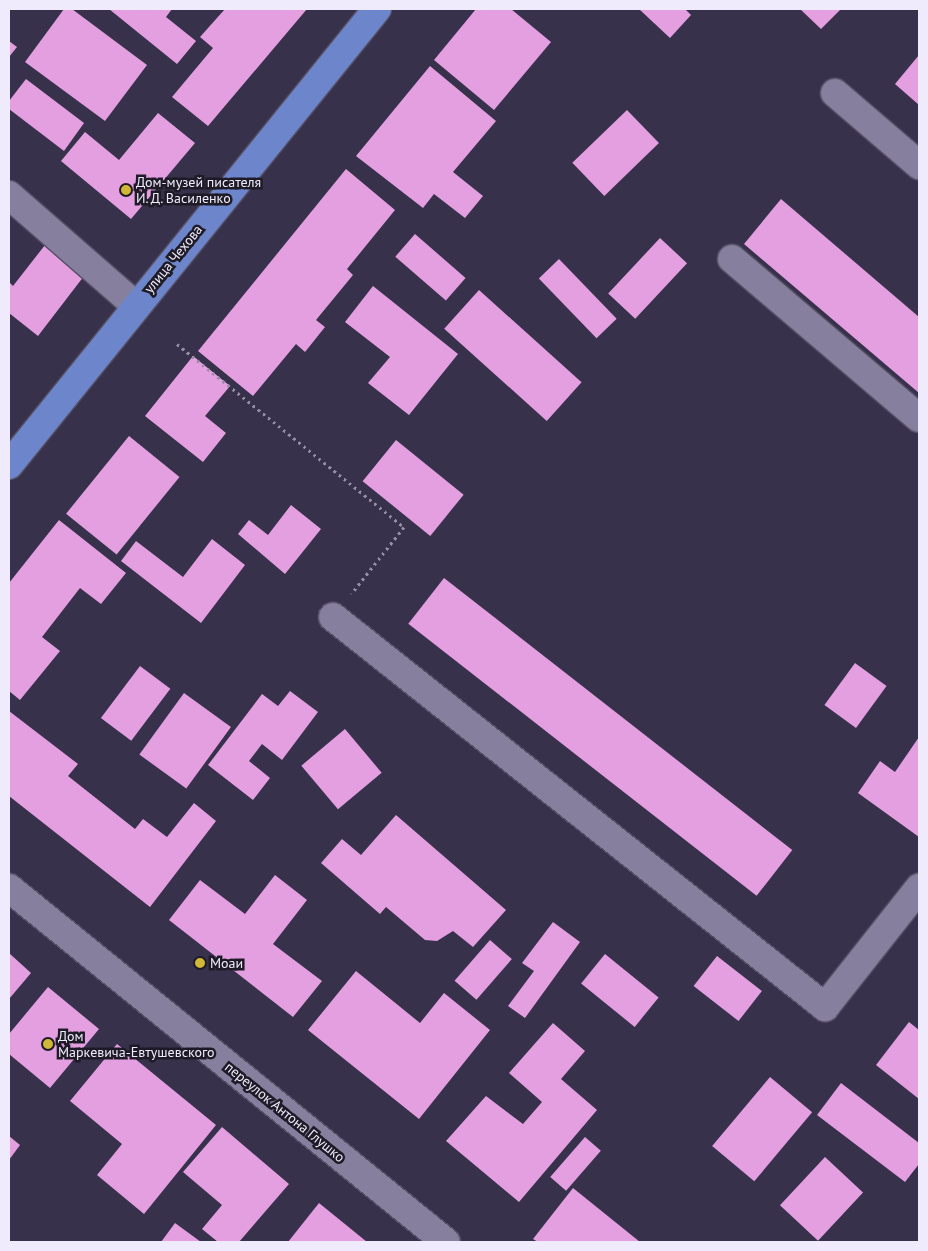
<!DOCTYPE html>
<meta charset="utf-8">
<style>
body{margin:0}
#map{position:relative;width:928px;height:1251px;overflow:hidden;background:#38314b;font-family:"PT Sans",sans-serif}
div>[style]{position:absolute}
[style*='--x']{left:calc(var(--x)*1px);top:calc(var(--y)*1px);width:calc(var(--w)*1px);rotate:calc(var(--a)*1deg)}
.building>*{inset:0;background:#e49fe1;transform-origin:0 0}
.path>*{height:3px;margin-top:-1.5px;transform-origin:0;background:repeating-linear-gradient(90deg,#958fa5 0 2.5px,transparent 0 6.5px)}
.roads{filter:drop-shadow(1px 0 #554f65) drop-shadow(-1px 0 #554f65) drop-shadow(0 1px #554f65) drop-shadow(0 -1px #554f65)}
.minor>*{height:28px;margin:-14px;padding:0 14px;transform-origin:14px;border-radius:14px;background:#877f9e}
.major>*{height:28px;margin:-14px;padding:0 14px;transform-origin:14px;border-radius:14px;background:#6d85ca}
.dots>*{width:14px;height:14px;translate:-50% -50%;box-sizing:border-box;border:2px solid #1e1b27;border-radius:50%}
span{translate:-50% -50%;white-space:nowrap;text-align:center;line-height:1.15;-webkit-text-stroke:5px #1e1b27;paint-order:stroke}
.poi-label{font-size:14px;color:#efebfc}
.left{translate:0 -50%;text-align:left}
.street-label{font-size:14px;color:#efebfc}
.frame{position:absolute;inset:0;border:10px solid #efebfc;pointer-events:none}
</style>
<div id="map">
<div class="building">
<div style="clip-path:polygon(64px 9px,72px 9px,147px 65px,105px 121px,25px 62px)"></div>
<div style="clip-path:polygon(109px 9px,172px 9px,166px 17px,196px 41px,177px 64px)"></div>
<div style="clip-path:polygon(225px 9px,307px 9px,208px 126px,172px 97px,213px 48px,200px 37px)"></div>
<div style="clip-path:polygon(476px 9px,511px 9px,551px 42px,494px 110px,434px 60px)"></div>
<div style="clip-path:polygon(639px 9px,685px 9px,691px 15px,670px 38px)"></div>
<div style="clip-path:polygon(800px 9px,841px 9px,821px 29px)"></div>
<div style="clip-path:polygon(9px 41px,17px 47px,9px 57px)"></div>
<div style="clip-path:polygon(919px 55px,919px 105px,895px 84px)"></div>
<div style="clip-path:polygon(430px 66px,496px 121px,453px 172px,483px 196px,465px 218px,434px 194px,423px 208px,356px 156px)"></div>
<div style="clip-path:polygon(26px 79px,84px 123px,64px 151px,9px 109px,9px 101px)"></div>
<div style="left:627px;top:110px;width:46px;height:76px;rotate:46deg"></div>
<div style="clip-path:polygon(158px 113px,195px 143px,131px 219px,61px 161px,85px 132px,119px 160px)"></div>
<div style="clip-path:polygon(346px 169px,395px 210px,347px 269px,353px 275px,316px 320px,325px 327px,305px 352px,296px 344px,253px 396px,198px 351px)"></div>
<div style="clip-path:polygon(781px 199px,919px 317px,919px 393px,744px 244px)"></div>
<div style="left:415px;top:234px;width:67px;height:30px;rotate:41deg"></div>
<div style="left:660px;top:238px;width:37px;height:76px;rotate:43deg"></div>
<div style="clip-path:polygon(45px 245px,84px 276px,38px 336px,9px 313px,9px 282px,13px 286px)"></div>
<div style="left:559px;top:259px;width:83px;height:28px;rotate:46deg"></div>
<div style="clip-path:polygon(373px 286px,458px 354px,409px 415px,368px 383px,390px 357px,345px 322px)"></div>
<div style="left:479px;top:290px;width:138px;height:52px;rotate:42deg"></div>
<div style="clip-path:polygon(193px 356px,230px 386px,205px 416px,226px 433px,203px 462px,145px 416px)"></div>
<div style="left:129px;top:436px;width:65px;height:100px;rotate:39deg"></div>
<div style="left:396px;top:440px;width:87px;height:53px;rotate:39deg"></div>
<div style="clip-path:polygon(291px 505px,321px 529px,285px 574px,238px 534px,249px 520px,268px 535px)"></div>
<div style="clip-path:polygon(59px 520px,126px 573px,101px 604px,80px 588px,42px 637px,60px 651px,20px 700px,9px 691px,9px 583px)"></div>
<div style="clip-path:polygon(212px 539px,245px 565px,201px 623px,121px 561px,136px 541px,183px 577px)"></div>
<div style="left:444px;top:578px;width:442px;height:58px;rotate:38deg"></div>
<div style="left:855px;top:663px;width:39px;height:52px;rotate:36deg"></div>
<div style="left:140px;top:666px;width:38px;height:65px;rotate:37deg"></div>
<div style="clip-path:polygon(290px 691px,318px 712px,282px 760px,262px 744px,249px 761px,270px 778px,253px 800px,208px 765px,262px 694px,278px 706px)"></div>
<div style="left:184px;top:693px;width:58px;height:76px;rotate:36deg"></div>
<div style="clip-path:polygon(9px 711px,78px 764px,68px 776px,135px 829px,143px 819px,167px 837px,194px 803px,216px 821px,150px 907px,9px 796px)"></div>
<div style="left:345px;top:729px;width:57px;height:57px;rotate:50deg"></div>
<div style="clip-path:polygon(919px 737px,919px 837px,858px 793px,880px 761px,895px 772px)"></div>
<div style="clip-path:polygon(396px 815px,506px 910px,473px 947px,453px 931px,437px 941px,425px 940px,386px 907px,380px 914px,321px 863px,342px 839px,361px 855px)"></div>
<div style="clip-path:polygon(275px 875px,307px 900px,273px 944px,322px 981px,293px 1017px,169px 920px,200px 880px,245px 914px)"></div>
<div style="clip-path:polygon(553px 922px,580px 942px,525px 1018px,508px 1006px,534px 971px,522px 963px)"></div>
<div style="left:490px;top:940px;width:29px;height:54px;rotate:41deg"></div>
<div style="clip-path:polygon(9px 953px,31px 973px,9px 999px)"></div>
<div style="left:605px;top:954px;width:69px;height:38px;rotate:39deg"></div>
<div style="left:717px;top:956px;width:57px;height:38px;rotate:38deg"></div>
<div style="clip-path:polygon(356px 971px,420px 1023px,444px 993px,490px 1030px,419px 1119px,308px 1030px)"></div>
<div style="clip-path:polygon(48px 987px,99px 1029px,50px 1088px,9px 1054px,9px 1034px)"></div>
<div style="clip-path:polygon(909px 1022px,919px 1030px,919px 1099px,876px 1065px)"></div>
<div style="clip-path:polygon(553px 1023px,585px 1051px,561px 1079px,597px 1110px,519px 1202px,446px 1141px,486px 1096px,523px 1124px,542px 1102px,509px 1073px)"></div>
<div style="clip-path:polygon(117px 1044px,216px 1125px,144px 1214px,97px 1175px,122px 1144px,70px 1101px)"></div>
<div style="left:770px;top:1077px;width:55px;height:90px;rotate:40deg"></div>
<div style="clip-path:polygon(841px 1083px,919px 1143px,919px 1164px,905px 1182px,817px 1115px)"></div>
<div style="clip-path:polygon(222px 1127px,289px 1184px,239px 1242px,218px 1242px,202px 1229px,222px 1205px,183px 1172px)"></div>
<div style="clip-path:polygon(9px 1136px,20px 1145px,9px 1160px)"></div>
<div style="left:585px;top:1137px;width:21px;height:53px;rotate:41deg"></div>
<div style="left:825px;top:1157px;width:52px;height:66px;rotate:43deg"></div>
<div style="clip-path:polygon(573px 1188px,640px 1242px,538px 1242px,533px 1239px)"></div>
<div style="clip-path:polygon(319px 1203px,367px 1242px,288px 1242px)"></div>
<div style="clip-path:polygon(175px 1223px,201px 1242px,161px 1242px)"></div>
</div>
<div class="path">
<div style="--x:177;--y:344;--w:292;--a:38.9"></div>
<div style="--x:404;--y:527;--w:85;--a:128.3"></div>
</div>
<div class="roads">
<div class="minor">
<div style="--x:835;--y:93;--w:111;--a:40.6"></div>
<div style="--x:9;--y:195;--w:167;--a:41.1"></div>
<div style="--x:732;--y:259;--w:245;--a:40.4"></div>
<div style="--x:333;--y:617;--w:628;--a:38.4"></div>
<div style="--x:825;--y:1007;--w:152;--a:-51.7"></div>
<div style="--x:9;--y:888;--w:562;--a:39.01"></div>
</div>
<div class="major">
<div style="--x:9;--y:465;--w:586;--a:-51.1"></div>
</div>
</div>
<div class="dots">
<div style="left:126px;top:190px;background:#d1b736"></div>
<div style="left:200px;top:963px;background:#d1b736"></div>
<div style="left:48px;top:1044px;background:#d1b736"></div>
</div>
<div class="poi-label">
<span class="left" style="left:136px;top:190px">Дом-музей писателя<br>И. Д. Василенко</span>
<span class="left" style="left:210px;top:963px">Моаи</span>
<span class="left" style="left:58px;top:1044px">Дом<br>Маркевича-Евтушевского</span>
</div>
<div class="street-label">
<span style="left:173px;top:259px;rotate:-51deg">улица Чехова</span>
<span style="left:285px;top:1112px;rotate:39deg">переулок Антона Глушко</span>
</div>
<div class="frame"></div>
</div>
